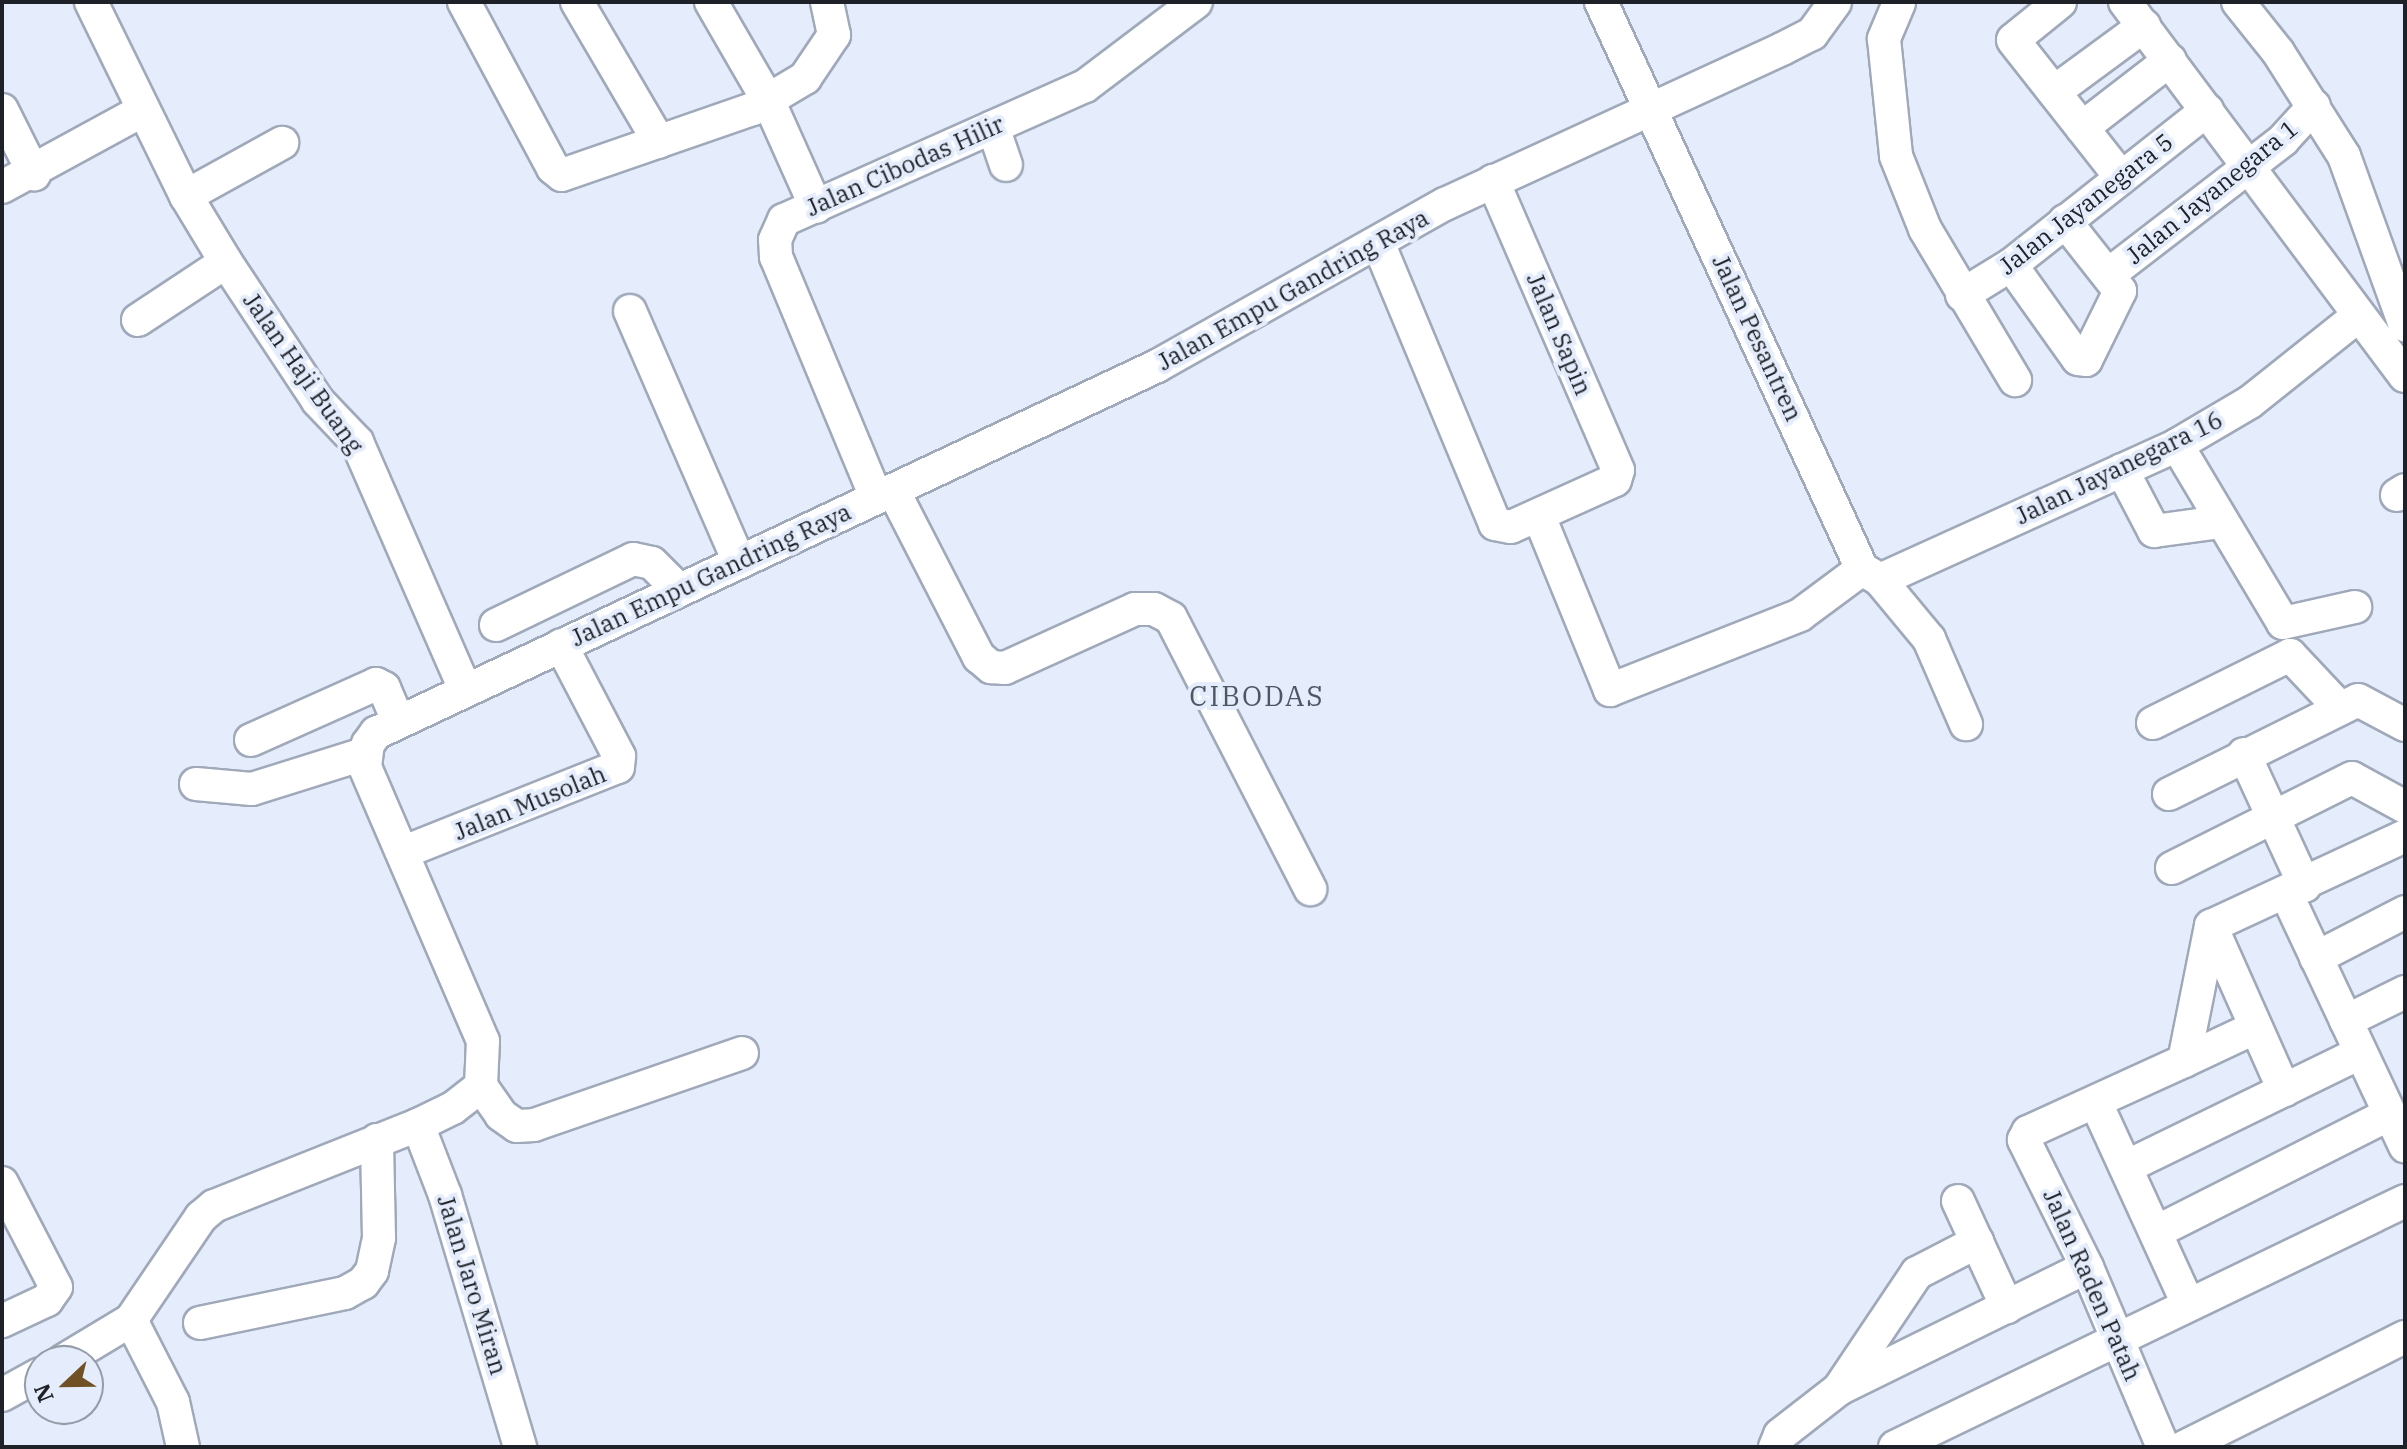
<!DOCTYPE html>
<style>
body{margin:0}
#map{position:relative;width:2407px;height:1449px;overflow:hidden;background:#e5edfc;font-family:"IBM Plex Serif",serif}
div>[style]{position:absolute}
[style*='--x']{left:calc(var(--x)*1px);top:calc(var(--y)*1px);width:calc(var(--w)*1px);rotate:calc(var(--a)*1deg)}
.roads{filter:drop-shadow(2px 0 #a0a9ba) drop-shadow(-2px 0 #a0a9ba) drop-shadow(0 2px #a0a9ba) drop-shadow(0 -2px #a0a9ba)}
.minor>*{height:32px;margin:-16px;padding:0 16px;transform-origin:16px;border-radius:16px;background:#fff}
span{translate:-50% -50%;white-space:nowrap;text-align:center;line-height:1.15;-webkit-text-stroke:8px #e5edfc;paint-order:stroke}
.street-label{font-size:24px;color:#1e2228}
.quarter-label{font-size:28px;color:#4e5664;letter-spacing:2px}
.frame{position:absolute;inset:0;border:4px solid #1e2228;pointer-events:none}
.north{position:absolute;left:24px;top:1345px;width:80px;height:80px;box-sizing:border-box;background:#e5edfc;border:2px solid #959ca7;border-radius:50%;rotate:248deg;font-size:22px;font-weight:700;line-height:32px;text-align:center;color:#1e2228}
.north::after{content:'';display:block;margin:auto;width:28px;height:36px;background:#705126;clip-path:polygon(50% 0,100% 100%,50% 72%,0 100%)}
</style>
<div id="map">
<div class="roads">
<div class="minor">
<div style="--x:91;--y:2;--w:216;--a:63.9"></div>
<div style="--x:186;--y:196;--w:77;--a:58.8"></div>
<div style="--x:226;--y:262;--w:167;--a:56.5"></div>
<div style="--x:318;--y:401;--w:57;--a:46.4"></div>
<div style="--x:357;--y:442;--w:270;--a:66.4"></div>
<div style="--x:464;--y:2;--w:188;--a:61.8"></div>
<div style="--x:553;--y:168;--w:11;--a:38"></div>
<div style="--x:562;--y:175;--w:202;--a:-19.1"></div>
<div style="--x:753;--y:109;--w:61;--a:-30.8"></div>
<div style="--x:805;--y:78;--w:52;--a:-56"></div>
<div style="--x:834;--y:35;--w:34;--a:-102"></div>
<div style="--x:577;--y:2;--w:162;--a:59.6"></div>
<div style="--x:711;--y:2;--w:116;--a:59.9"></div>
<div style="--x:769;--y:102;--w:115;--a:65.9"></div>
<div style="--x:1601;--y:2;--w:624;--a:65.28"></div>
<div style="--x:2060;--y:2;--w:60;--a:141"></div>
<div style="--x:2013;--y:40;--w:174;--a:51.8"></div>
<div style="--x:2125;--y:2;--w:467;--a:53.2"></div>
<div style="--x:2238;--y:2;--w:64;--a:51.3"></div>
<div style="--x:2278;--y:52;--w:123;--a:57.6"></div>
<div style="--x:2344;--y:156;--w:180;--a:70.2"></div>
<div style="--x:1899;--y:3;--w:39;--a:113"></div>
<div style="--x:1884;--y:39;--w:118;--a:84.1"></div>
<div style="--x:1896;--y:156;--w:79;--a:68.3"></div>
<div style="--x:1925;--y:229;--w:176;--a:59.2"></div>
<div style="--x:2054;--y:92;--w:112;--a:-36.3"></div>
<div style="--x:2;--y:110;--w:72;--a:63.4"></div>
<div style="--x:993;--y:127;--w:40;--a:71.1"></div>
<div style="--x:2082;--y:128;--w:111;--a:-37.7"></div>
<div style="--x:2;--y:187;--w:161;--a:-28.6"></div>
<div style="--x:186;--y:196;--w:110;--a:-28.9"></div>
<div style="--x:1379;--y:245;--w:302;--a:67.4"></div>
<div style="--x:1495;--y:524;--w:16;--a:11"></div>
<div style="--x:1511;--y:527;--w:114;--a:-24.3"></div>
<div style="--x:1615;--y:480;--w:10;--a:-73"></div>
<div style="--x:1618;--y:470;--w:315;--a:-113.4"></div>
<div style="--x:2011;--y:265;--w:115;--a:54.5"></div>
<div style="--x:2078;--y:359;--w:8;--a:7"></div>
<div style="--x:2086;--y:360;--w:77;--a:-63.8"></div>
<div style="--x:2120;--y:291;--w:89;--a:-128.2"></div>
<div style="--x:2108;--y:275;--w:221;--a:-37.6"></div>
<div style="--x:2283;--y:140;--w:46;--a:-47.6"></div>
<div style="--x:1962;--y:295;--w:57;--a:-31.5"></div>
<div style="--x:2011;--y:265;--w:250;--a:-38.3"></div>
<div style="--x:630;--y:311;--w:274;--a:66.5"></div>
<div style="--x:138;--y:320;--w:105;--a:-33.4"></div>
<div style="--x:2177;--y:445;--w:207;--a:59.2"></div>
<div style="--x:2283;--y:623;--w:74;--a:-12.5"></div>
<div style="--x:2122;--y:470;--w:69;--a:62.3"></div>
<div style="--x:2154;--y:531;--w:68;--a:-7.7"></div>
<div style="--x:893;--y:490;--w:188;--a:62.8"></div>
<div style="--x:979;--y:657;--w:16;--a:40"></div>
<div style="--x:991;--y:667;--w:14;--a:4"></div>
<div style="--x:1005;--y:668;--w:143;--a:-24.4"></div>
<div style="--x:1135;--y:609;--w:19;--a:0"></div>
<div style="--x:1154;--y:609;--w:19;--a:28"></div>
<div style="--x:1171;--y:618;--w:305;--a:62.8"></div>
<div style="--x:2397;--y:495;--w:9;--a:-32"></div>
<div style="--x:876;--y:497;--w:260;--a:-112.6"></div>
<div style="--x:776;--y:257;--w:17;--a:-93"></div>
<div style="--x:775;--y:240;--w:22;--a:-66"></div>
<div style="--x:784;--y:220;--w:329;--a:-24"></div>
<div style="--x:1085;--y:86;--w:139;--a:-37.1"></div>
<div style="--x:1539;--y:516;--w:188;--a:67.8"></div>
<div style="--x:1610;--y:690;--w:204;--a:-21.5"></div>
<div style="--x:1800;--y:615;--w:77;--a:-36.6"></div>
<div style="--x:1862;--y:569;--w:21;--a:31"></div>
<div style="--x:1880;--y:580;--w:326;--a:-24.4"></div>
<div style="--x:2177;--y:445;--w:85;--a:-30.5"></div>
<div style="--x:2250;--y:402;--w:138;--a:-38.5"></div>
<div style="--x:1880;--y:580;--w:77;--a:50.3"></div>
<div style="--x:1929;--y:639;--w:93;--a:66.5"></div>
<div style="--x:496;--y:625;--w:152;--a:-25.7"></div>
<div style="--x:633;--y:559;--w:19;--a:12"></div>
<div style="--x:652;--y:563;--w:38;--a:45"></div>
<div style="--x:2153;--y:723;--w:153;--a:-26.4"></div>
<div style="--x:2290;--y:655;--w:71;--a:46.7"></div>
<div style="--x:251;--y:740;--w:137;--a:-24.1"></div>
<div style="--x:376;--y:684;--w:9;--a:27"></div>
<div style="--x:384;--y:688;--w:36;--a:67"></div>
<div style="--x:2244;--y:754;--w:145;--a:65.2"></div>
<div style="--x:196;--y:784;--w:56;--a:5.1"></div>
<div style="--x:252;--y:789;--w:117;--a:-17.4"></div>
<div style="--x:2169;--y:794;--w:211;--a:-26.4"></div>
<div style="--x:2358;--y:700;--w:53;--a:28"></div>
<div style="--x:404;--y:852;--w:230;--a:-21.7"></div>
<div style="--x:618;--y:767;--w:11;--a:-85"></div>
<div style="--x:619;--y:756;--w:125;--a:-117.6"></div>
<div style="--x:2172;--y:868;--w:201;--a:-26.6"></div>
<div style="--x:2352;--y:778;--w:60;--a:28.7"></div>
<div style="--x:2286;--y:893;--w:280;--a:64.8"></div>
<div style="--x:2211;--y:926;--w:214;--a:-24.9"></div>
<div style="--x:2211;--y:926;--w:180;--a:66"></div>
<div style="--x:2316;--y:958;--w:100;--a:-27.3"></div>
<div style="--x:2346;--y:1021;--w:66;--a:-26.2"></div>
<div style="--x:2184;--y:1061;--w:77;--a:-25.2"></div>
<div style="--x:481;--y:1086;--w:35;--a:55"></div>
<div style="--x:501;--y:1115;--w:19;--a:35"></div>
<div style="--x:517;--y:1126;--w:17;--a:-3"></div>
<div style="--x:534;--y:1125;--w:220;--a:-19.1"></div>
<div style="--x:2096;--y:1103;--w:221;--a:65.4"></div>
<div style="--x:418;--y:1125;--w:75;--a:68.9"></div>
<div style="--x:445;--y:1195;--w:263;--a:73.4"></div>
<div style="--x:2126;--y:1167;--w:260;--a:-26"></div>
<div style="--x:2;--y:1183;--w:117;--a:62.6"></div>
<div style="--x:56;--y:1287;--w:16;--a:125"></div>
<div style="--x:47;--y:1300;--w:50;--a:155"></div>
<div style="--x:1958;--y:1201;--w:117;--a:65.2"></div>
<div style="--x:2156;--y:1232;--w:262;--a:-26.8"></div>
<div style="--x:131;--y:1320;--w:92;--a:62.9"></div>
<div style="--x:173;--y:1402;--w:46;--a:77.5"></div>
<div style="--x:200;--y:1323;--w:148;--a:-11.7"></div>
<div style="--x:345;--y:1293;--w:21;--a:-29"></div>
<div style="--x:363;--y:1283;--w:15;--a:-53"></div>
<div style="--x:372;--y:1271;--w:34;--a:-78"></div>
<div style="--x:379;--y:1238;--w:98;--a:-91.2"></div>
<div style="--x:63;--y:1361;--w:79;--a:-31.1"></div>
<div style="--x:131;--y:1320;--w:125;--a:-55.8"></div>
<div style="--x:201;--y:1217;--w:17;--a:-40"></div>
<div style="--x:214;--y:1206;--w:219;--a:-21.7"></div>
<div style="--x:418;--y:1125;--w:39;--a:-26"></div>
<div style="--x:453;--y:1108;--w:36;--a:-38"></div>
<div style="--x:481;--y:1086;--w:45;--a:-87.5"></div>
<div style="--x:483;--y:1041;--w:298;--a:-113.3"></div>
<div style="--x:365;--y:767;--w:23;--a:-83"></div>
<div style="--x:368;--y:744;--w:14;--a:-54"></div>
<div style="--x:376;--y:733;--w:863;--a:-25.17"></div>
<div style="--x:1157;--y:366;--w:330;--a:-29.4"></div>
<div style="--x:1445;--y:204;--w:371;--a:-24.7"></div>
<div style="--x:1782;--y:49;--w:34;--a:-27"></div>
<div style="--x:1812;--y:34;--w:39;--a:-54"></div>
<div style="--x:1839;--y:1389;--w:276;--a:-26.2"></div>
<div style="--x:2;--y:1395;--w:43;--a:-28.9"></div>
<div style="--x:1775;--y:1447;--w:13;--a:-67"></div>
<div style="--x:1780;--y:1435;--w:75;--a:-37.9"></div>
<div style="--x:1839;--y:1389;--w:140;--a:-56.1"></div>
<div style="--x:1917;--y:1273;--w:68;--a:-27.3"></div>
<div style="--x:1895;--y:1447;--w:566;--a:-25.75"></div>
<div style="--x:2163;--y:1447;--w:195;--a:-112.9"></div>
<div style="--x:2087;--y:1267;--w:142;--a:-116.4"></div>
<div style="--x:2024;--y:1140;--w:9;--a:-63"></div>
<div style="--x:2028;--y:1132;--w:171;--a:-24.5"></div>
<div style="--x:2184;--y:1061;--w:138;--a:-78.7"></div>
<div style="--x:2184;--y:1447;--w:247;--a:-26.5"></div>
</div>
</div>
<div class="street-label">
<span style="left:905px;top:166px;rotate:-24deg">Jalan Cibodas Hilir</span>
<span style="left:2212px;top:192px;rotate:-39deg">Jalan Jayanegara 1</span>
<span style="left:2086px;top:204px;rotate:-38deg">Jalan Jayanegara 5</span>
<span style="left:1293px;top:290px;rotate:-29deg">Jalan Empu Gandring Raya</span>
<span style="left:1559px;top:334px;rotate:67deg">Jalan Sapin</span>
<span style="left:1757px;top:338px;rotate:65deg">Jalan Pesantren</span>
<span style="left:303px;top:373px;rotate:55deg">Jalan Haji Buang</span>
<span style="left:2119px;top:468px;rotate:-26deg">Jalan Jayanegara 16</span>
<span style="left:711px;top:575px;rotate:-25deg">Jalan Empu Gandring Raya</span>
<span style="left:530px;top:803px;rotate:-22deg">Jalan Musolah</span>
<span style="left:472px;top:1285px;rotate:73deg">Jalan Jaro Miran</span>
<span style="left:2092px;top:1285px;rotate:66deg">Jalan Raden Patah</span>
</div>
<div class="quarter-label">
<span style="left:1257px;top:696px">CIBODAS</span>
</div>
<div class="frame"></div>
<div class="north">N</div>
</div>
